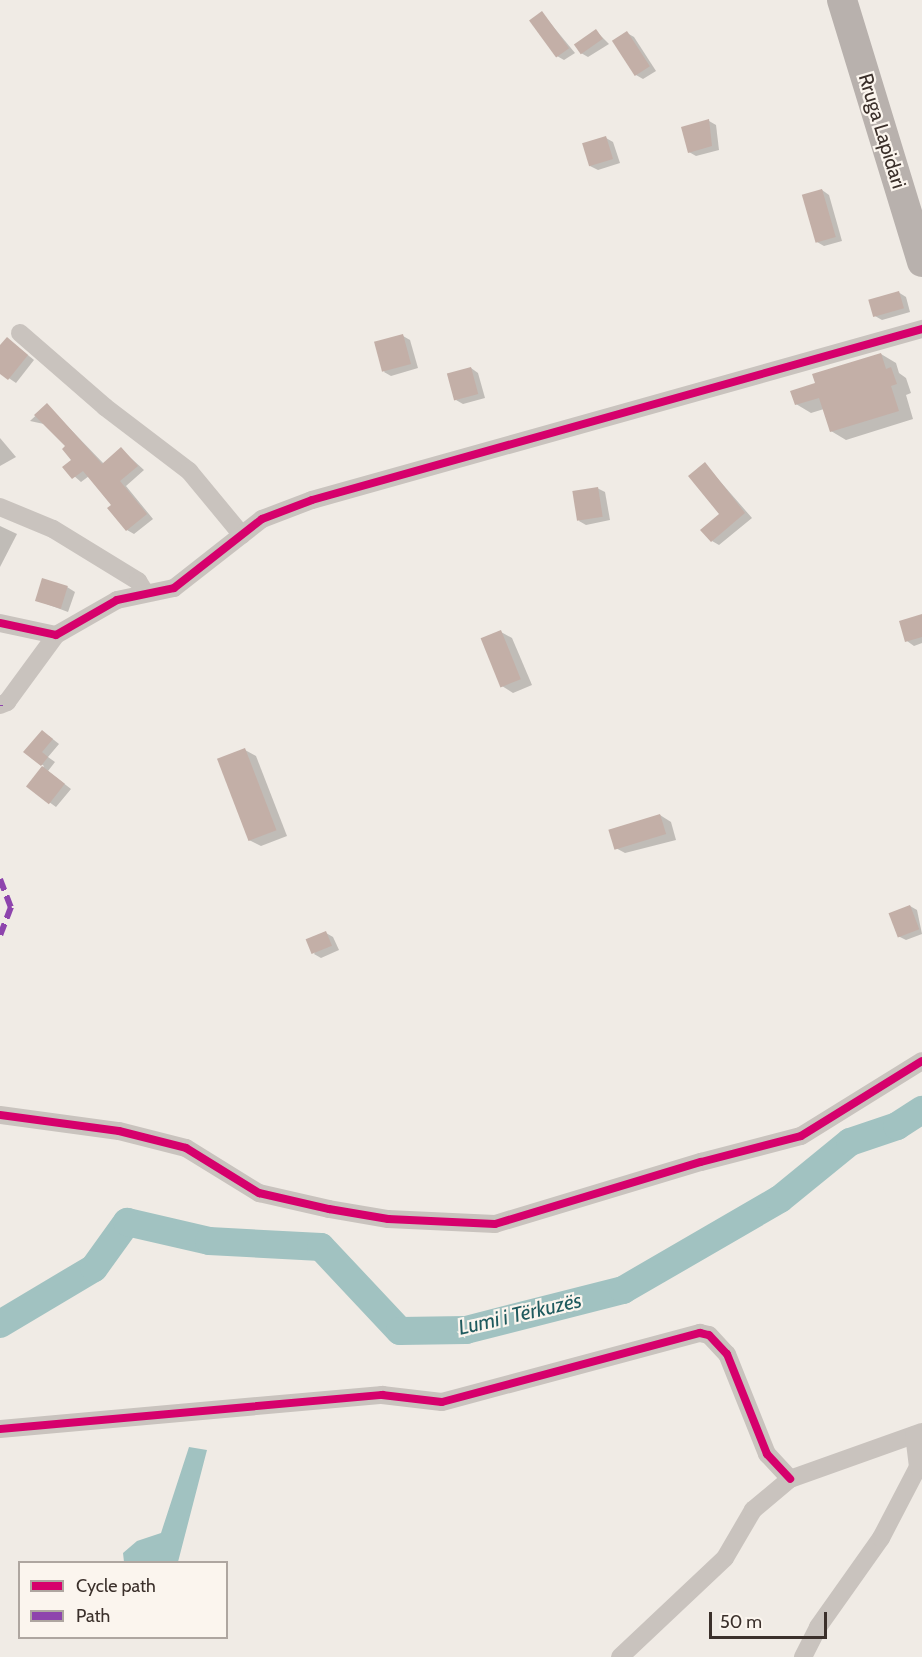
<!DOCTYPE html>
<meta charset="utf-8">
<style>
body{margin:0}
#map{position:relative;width:922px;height:1657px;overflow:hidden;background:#f0ebe5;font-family:Cabin,sans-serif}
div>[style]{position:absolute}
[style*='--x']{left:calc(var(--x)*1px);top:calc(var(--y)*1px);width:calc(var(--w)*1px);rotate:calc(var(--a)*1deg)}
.water>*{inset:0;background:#a1c2c1}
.shadow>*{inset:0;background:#0003}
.river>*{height:28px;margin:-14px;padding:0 14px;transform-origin:14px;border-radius:14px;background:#a1c2c1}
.building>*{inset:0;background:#c3afa7;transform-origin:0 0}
.minor>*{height:18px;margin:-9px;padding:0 9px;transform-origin:9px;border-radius:9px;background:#c9c3be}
.primary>*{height:30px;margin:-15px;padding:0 15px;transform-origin:15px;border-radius:15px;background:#b8b1ad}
.quiet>*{height:6px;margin-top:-3px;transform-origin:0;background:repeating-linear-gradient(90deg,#8e44ad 0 12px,transparent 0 18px)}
.cycleway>*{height:8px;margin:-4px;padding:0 4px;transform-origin:4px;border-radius:4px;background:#d6006c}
span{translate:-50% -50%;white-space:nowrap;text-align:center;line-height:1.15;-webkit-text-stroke:4.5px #fbf5ee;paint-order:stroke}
.street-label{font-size:20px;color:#3b302b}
.water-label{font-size:21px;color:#1f5a5e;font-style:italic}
.legend{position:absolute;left:18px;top:1561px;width:210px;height:78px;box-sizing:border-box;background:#fbf5ee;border:2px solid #aea6a0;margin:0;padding:8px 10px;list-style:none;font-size:18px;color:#3b302b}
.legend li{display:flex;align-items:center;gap:12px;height:30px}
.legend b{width:30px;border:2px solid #aea6a0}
.scale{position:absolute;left:709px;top:1612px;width:118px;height:27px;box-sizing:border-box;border:3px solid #3b302b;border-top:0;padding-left:8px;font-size:18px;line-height:21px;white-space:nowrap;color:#3b302b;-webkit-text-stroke:4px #fbf5ee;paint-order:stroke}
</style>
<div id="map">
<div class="water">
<div style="clip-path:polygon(189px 1447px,207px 1450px,178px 1562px,124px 1562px,123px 1553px,137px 1541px,161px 1533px)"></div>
</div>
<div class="shadow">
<div style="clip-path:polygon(542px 13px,575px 53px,564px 60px,557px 56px)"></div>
<div style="clip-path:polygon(596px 31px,609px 44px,588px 57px,581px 53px)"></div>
<div style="clip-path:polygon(627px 33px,634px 37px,656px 71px,643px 79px,636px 75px)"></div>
<div style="clip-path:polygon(709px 121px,716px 125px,719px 150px,696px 156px,689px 152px)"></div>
<div style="clip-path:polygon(606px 138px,613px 142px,620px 163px,598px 170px,590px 166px)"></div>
<div style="clip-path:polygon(822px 190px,829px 195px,842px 241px,824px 246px,817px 242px)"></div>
<div style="clip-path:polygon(898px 292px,906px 297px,910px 312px,882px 320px,875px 316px)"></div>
<div style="clip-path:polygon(403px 336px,410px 340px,418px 368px,391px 376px,384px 372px)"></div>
<div style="clip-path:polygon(7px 338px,34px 360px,16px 383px,0 372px,0 348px)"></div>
<div style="clip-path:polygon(881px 354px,896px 363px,899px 373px,906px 378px,911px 393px,906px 395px,913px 419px,846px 440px,831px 431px,824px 409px,811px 413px,796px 404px)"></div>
<div style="clip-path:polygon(471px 368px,478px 373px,485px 398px,463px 404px,456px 400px)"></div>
<div style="clip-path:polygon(47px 405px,104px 464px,121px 449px,144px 470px,126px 486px,153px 519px,134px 534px,127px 530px,113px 505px,89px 476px,81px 482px,64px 467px,73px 460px,68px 446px,44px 424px,30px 421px)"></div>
<div style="clip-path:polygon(0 438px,16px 457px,0 466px)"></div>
<div style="clip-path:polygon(705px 464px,752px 518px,719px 545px,712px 541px,721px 514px)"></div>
<div style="clip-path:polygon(597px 488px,605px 492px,610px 520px,586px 525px,579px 521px)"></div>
<div style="clip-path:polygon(0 526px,17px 534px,0 567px)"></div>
<div style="clip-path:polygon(67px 587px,75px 592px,68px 612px,36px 600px)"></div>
<div style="clip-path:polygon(922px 615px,922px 643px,914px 646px,907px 641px)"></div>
<div style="clip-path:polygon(501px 632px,512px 638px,532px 685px,513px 693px,502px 686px)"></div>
<div style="clip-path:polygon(49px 736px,59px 744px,48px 757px,55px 762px,48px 771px,71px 789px,56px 807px,27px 786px,44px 766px,25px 752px)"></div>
<div style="clip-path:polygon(245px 750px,256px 756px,287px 836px,261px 846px,249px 840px)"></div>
<div style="clip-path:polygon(660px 815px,671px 822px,676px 840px,625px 853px,614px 847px)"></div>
<div style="clip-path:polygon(910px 906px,917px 910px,922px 934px,906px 940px,898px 936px)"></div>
<div style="clip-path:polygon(326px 933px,333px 937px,339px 950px,321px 958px,314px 954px)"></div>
</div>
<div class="river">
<div style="--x:0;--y:1324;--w:109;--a:-30.8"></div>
<div style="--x:94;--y:1268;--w:57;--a:-54.3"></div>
<div style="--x:127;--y:1222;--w:84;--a:13"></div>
<div style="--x:209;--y:1241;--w:112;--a:3.1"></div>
<div style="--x:321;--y:1247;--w:115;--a:46.8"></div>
<div style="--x:400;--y:1331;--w:66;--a:-0.9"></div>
<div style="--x:466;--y:1330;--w:162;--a:-14.3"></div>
<div style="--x:623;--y:1290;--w:181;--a:-30.1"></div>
<div style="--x:780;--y:1199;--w:90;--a:-39.2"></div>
<div style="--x:850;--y:1142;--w:50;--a:-18.8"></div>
<div style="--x:897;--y:1126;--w:30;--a:-33"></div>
</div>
<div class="building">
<div style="left:542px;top:11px;width:46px;height:16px;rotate:54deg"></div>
<div style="left:596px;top:29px;width:12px;height:27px;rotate:55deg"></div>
<div style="left:627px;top:31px;width:42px;height:18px;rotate:57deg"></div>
<div style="clip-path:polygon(709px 119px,712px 146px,688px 153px,681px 127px)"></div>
<div style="left:606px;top:136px;width:24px;height:25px;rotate:73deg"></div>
<div style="left:822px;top:189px;width:50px;height:21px;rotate:74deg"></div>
<div style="left:899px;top:291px;width:18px;height:32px;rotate:74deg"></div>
<div style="left:403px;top:334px;width:31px;height:30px;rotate:75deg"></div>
<div style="clip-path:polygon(7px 337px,28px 355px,8px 380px,0 374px,0 345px)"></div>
<div style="clip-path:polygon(881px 353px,886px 369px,891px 367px,897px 384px,891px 386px,899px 411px,830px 432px,819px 398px,795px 405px,790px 391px,815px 383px,812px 374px)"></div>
<div style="left:471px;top:367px;width:28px;height:25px;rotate:75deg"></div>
<div style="clip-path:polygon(47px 403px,102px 464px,121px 447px,138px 466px,120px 481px,147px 514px,126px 531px,107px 508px,111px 505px,83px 471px,72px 479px,62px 467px,71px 460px,62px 449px,65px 446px,34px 415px)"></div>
<div style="clip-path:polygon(705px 462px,745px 513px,711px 542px,700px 530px,719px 514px,688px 476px)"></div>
<div style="left:598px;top:487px;width:30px;height:26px;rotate:81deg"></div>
<div style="left:42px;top:578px;width:27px;height:24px;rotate:17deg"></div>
<div style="clip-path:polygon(922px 614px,922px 637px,905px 642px,899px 621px)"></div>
<div style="left:501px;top:630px;width:53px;height:22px;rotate:68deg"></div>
<div style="clip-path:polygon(42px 730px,53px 739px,42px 752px,48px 757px,41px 766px,23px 752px)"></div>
<div style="left:245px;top:748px;width:88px;height:30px;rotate:69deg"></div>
<div style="left:42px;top:766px;width:29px;height:26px;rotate:38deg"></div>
<div style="left:660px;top:814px;width:21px;height:54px;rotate:73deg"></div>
<div style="left:910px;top:905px;width:26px;height:23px;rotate:69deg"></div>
<div style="left:326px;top:931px;width:16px;height:22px;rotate:68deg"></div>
</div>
<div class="minor">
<div style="--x:20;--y:333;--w:113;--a:41"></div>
<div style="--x:105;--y:407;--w:106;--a:37.3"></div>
<div style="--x:189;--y:471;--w:83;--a:50.4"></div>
<div style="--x:0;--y:507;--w:57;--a:22.5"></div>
<div style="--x:53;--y:529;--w:100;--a:31.5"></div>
<div style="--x:138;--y:581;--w:13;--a:58"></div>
<div style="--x:0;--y:623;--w:57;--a:12.1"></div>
<div style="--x:56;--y:635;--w:70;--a:-29.8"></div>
<div style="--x:117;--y:600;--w:58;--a:-11.9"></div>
<div style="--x:174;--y:588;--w:112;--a:-38.1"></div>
<div style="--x:262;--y:519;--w:53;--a:-20.8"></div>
<div style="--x:312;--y:500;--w:634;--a:-15.66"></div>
<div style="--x:0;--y:705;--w:8;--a:-23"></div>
<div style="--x:7;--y:702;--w:83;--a:-53.8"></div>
<div style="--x:0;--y:1115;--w:120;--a:7.7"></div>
<div style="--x:119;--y:1131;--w:69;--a:14.2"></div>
<div style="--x:186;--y:1148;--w:86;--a:31.7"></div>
<div style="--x:259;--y:1193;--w:72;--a:12.9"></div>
<div style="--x:329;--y:1209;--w:60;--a:9.6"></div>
<div style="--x:388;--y:1219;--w:107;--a:2.7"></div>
<div style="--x:495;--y:1224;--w:215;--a:-16.8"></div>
<div style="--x:701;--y:1162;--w:103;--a:-14.6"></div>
<div style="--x:801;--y:1136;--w:142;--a:-31.8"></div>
<div style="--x:0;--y:1429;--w:384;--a:-5.1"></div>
<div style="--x:382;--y:1395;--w:60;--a:6.7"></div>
<div style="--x:442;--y:1402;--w:267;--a:-15"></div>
<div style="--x:700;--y:1333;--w:9;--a:13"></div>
<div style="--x:709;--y:1335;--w:26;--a:47"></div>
<div style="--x:727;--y:1354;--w:108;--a:68.2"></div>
<div style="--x:767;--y:1454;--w:34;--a:47"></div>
<div style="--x:620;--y:1657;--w:144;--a:-43.3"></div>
<div style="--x:725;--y:1558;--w:56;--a:-59.7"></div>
<div style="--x:753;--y:1510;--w:48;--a:-40"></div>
<div style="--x:790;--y:1479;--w:140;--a:-19.6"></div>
<div style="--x:803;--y:1657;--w:34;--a:-63"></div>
<div style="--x:818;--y:1627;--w:109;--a:-54.7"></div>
<div style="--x:881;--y:1538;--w:80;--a:-62.5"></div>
<div style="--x:918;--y:1467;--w:32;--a:-97"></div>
</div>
<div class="primary">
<div style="--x:842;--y:0;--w:274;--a:73"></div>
</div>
<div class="quiet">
<div style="--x:0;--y:706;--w:1;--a:-90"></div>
<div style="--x:0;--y:879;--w:30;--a:69"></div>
<div style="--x:11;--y:907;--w:30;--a:111"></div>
</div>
<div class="cycleway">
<div style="--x:0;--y:623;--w:57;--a:12.1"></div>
<div style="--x:56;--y:635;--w:70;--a:-29.8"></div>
<div style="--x:117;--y:600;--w:58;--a:-11.9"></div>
<div style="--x:174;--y:588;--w:112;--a:-38.1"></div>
<div style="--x:262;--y:519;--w:53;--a:-20.8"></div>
<div style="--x:312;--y:500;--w:634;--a:-15.66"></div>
<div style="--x:0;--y:1115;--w:120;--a:7.7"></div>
<div style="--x:119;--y:1131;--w:69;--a:14.2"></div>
<div style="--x:186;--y:1148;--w:86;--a:31.7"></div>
<div style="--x:259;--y:1193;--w:72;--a:12.9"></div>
<div style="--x:329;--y:1209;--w:60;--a:9.6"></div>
<div style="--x:388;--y:1219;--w:107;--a:2.7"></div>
<div style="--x:495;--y:1224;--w:215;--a:-16.8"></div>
<div style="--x:701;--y:1162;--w:103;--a:-14.6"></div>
<div style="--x:801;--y:1136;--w:142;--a:-31.8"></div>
<div style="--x:0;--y:1429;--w:384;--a:-5.1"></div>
<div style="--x:382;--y:1395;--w:60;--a:6.7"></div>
<div style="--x:442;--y:1402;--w:267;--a:-15"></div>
<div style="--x:700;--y:1333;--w:9;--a:13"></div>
<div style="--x:709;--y:1335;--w:26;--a:47"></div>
<div style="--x:727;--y:1354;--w:108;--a:68.2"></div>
<div style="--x:767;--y:1454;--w:34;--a:47"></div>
</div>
<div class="street-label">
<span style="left:882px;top:131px;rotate:73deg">Rruga Lapidari</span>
</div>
<div class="water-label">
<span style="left:520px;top:1314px;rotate:-13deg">Lumi i Tërkuzës</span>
</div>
<ul class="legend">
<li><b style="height:8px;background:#d6006c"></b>Cycle path</li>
<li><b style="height:8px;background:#8e44ad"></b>Path</li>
</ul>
<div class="scale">50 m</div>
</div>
